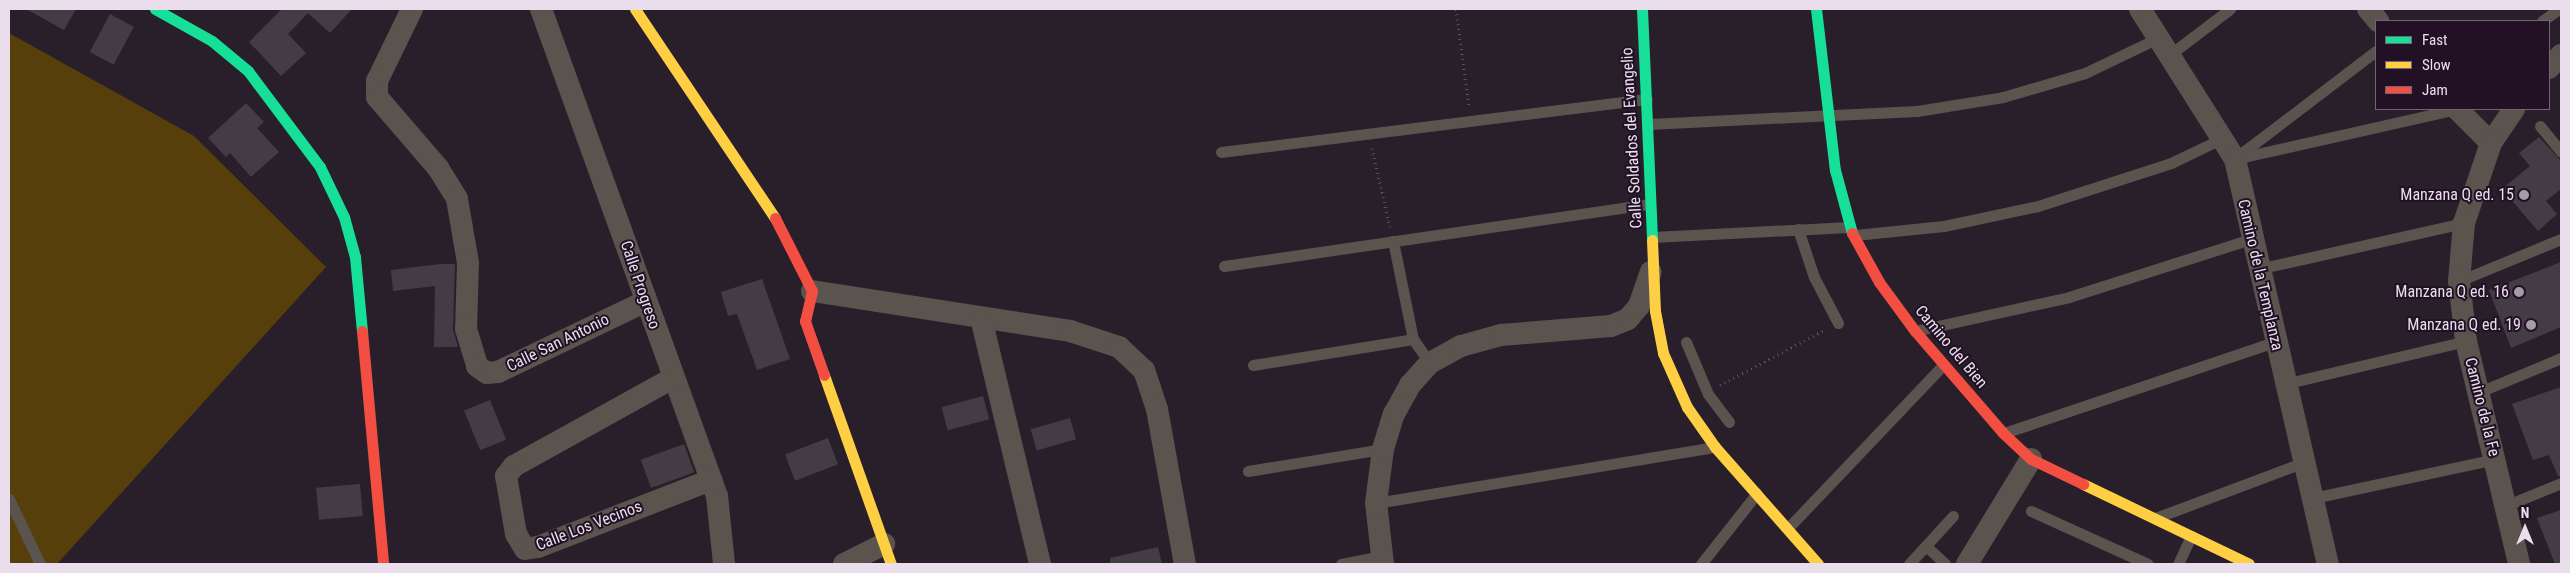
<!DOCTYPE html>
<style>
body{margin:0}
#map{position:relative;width:2570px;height:573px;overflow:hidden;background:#281f2a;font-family:"Roboto Condensed",sans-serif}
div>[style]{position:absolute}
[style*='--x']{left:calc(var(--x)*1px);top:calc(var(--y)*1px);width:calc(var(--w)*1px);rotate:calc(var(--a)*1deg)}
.green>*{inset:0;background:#563f0a}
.building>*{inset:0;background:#443c45;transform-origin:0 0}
.path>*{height:3px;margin-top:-1.5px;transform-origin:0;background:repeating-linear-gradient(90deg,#5a5452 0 1px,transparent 0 5px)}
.lane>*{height:11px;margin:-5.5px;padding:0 5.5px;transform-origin:5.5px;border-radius:5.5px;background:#5a534e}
.street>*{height:22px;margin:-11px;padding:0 11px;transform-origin:11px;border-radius:11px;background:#5a534e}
.fast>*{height:11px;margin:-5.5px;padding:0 5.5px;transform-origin:5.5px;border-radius:5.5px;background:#16e098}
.slow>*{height:11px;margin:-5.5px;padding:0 5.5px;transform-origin:5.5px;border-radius:5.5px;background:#ffcf43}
.jam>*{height:11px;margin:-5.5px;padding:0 5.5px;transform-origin:5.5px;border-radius:5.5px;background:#f24e42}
.dots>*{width:14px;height:14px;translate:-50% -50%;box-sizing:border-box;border:2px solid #221125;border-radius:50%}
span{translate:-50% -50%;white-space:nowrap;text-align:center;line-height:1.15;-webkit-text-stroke:4px #221125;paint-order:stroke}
.street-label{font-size:16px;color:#eadeec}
.poi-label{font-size:16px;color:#eadeec}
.right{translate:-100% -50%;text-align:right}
.frame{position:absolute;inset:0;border:10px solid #eadeec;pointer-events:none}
.legend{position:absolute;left:2375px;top:20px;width:175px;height:90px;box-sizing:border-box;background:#221125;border:1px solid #726375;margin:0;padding:6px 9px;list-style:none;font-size:15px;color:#eadeec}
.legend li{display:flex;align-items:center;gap:10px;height:25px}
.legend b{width:25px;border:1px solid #726375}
.north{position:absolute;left:2500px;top:503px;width:50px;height:50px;-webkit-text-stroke:4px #221125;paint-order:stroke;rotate:0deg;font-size:14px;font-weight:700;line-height:20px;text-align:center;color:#eadeec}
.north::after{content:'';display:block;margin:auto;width:18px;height:22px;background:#eadeec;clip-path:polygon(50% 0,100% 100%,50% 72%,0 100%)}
</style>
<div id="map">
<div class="green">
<div style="clip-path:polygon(9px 33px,194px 136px,326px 267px,57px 564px,9px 564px)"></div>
</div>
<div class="building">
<div style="clip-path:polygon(26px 9px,76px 9px,64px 30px)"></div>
<div style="clip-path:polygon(282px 9px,352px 9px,330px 33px,308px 13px,288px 34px,306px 53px,281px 76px,249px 42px)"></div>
<div style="left:110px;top:14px;width:27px;height:43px;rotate:28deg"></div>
<div style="clip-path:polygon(246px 103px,264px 122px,257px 128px,279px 152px,251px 177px,230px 153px,226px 157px,208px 138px)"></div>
<div style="clip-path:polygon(2539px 137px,2561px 161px,2561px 189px,2546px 201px,2557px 214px,2538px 231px,2502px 189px,2530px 166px,2519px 153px)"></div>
<div style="clip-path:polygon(2561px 262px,2561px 327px,2511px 348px,2489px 290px)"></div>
<div style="clip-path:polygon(440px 264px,455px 264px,453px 329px,458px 347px,434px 347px,435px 286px,393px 291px,391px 270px)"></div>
<div style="clip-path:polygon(762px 279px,790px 359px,757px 370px,737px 314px,728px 316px,721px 292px)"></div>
<div style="clip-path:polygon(2561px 387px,2561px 476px,2558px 476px,2549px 455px,2533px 460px,2512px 404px)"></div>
<div style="left:983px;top:396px;width:24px;height:43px;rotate:75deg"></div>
<div style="left:490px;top:400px;width:43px;height:28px;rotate:68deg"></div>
<div style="left:1070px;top:418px;width:22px;height:41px;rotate:74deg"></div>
<div style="left:828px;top:438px;width:28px;height:46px;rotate:69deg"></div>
<div style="left:684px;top:444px;width:30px;height:46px;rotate:70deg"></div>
<div style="left:360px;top:484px;width:32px;height:44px;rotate:85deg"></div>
<div style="clip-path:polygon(2561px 510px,2561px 564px,2555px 564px,2537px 518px)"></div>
<div style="clip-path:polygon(1158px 547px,1162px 564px,1110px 564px,1110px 558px)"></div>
</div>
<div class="path">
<div style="--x:1456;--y:9;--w:99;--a:82.4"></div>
<div style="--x:1372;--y:148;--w:81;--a:77.2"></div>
<div style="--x:1720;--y:385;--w:120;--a:-27.8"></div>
</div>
<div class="lane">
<div style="--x:2542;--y:21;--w:21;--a:-35"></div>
<div style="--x:2172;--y:53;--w:73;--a:-37.2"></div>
<div style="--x:1649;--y:124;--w:268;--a:-2.8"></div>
<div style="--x:1917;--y:111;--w:87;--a:-9.2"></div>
<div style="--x:2003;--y:97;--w:85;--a:-16.3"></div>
<div style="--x:2085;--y:73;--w:83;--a:-25.6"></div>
<div style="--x:2540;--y:126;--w:33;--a:51"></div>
<div style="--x:1221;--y:152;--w:429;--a:-7.1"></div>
<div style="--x:2238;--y:156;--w:173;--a:-37.3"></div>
<div style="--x:2235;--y:159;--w:228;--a:-12.7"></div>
<div style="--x:1798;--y:229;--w:51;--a:71.6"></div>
<div style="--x:1814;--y:277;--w:52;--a:62.4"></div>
<div style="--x:1855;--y:235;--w:89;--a:-5.8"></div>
<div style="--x:1944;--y:226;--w:96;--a:-12"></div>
<div style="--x:2038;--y:206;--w:140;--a:-17.9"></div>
<div style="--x:2171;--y:163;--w:58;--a:-25.7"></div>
<div style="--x:1652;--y:237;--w:197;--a:-2.9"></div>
<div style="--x:1393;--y:241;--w:100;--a:78.5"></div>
<div style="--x:1413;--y:339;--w:29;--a:55"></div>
<div style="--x:1224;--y:266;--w:430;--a:-8.3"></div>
<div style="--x:2258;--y:269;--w:211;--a:-12.6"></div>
<div style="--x:2459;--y:281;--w:110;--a:-22.4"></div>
<div style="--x:1915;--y:331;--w:158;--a:-12.4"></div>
<div style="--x:2069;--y:297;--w:191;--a:-17.7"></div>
<div style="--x:1686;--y:342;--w:56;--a:67.1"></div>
<div style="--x:1708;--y:394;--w:35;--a:53"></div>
<div style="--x:1253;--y:365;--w:162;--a:-9.2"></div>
<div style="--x:2284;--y:384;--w:187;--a:-13.3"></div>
<div style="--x:2479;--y:392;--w:89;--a:-22.5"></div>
<div style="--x:2004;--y:433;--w:286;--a:-18.6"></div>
<div style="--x:1248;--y:471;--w:137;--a:-9.3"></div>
<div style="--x:2313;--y:498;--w:186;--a:-12.1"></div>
<div style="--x:9;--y:499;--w:72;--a:64.5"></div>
<div style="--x:1376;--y:503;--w:344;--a:-9.4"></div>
<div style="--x:2505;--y:506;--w:61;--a:-22.3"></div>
<div style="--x:2031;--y:511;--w:128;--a:24.4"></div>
<div style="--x:2158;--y:517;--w:156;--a:-20.6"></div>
<div style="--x:1788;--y:528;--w:225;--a:-46.4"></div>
<div style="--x:1926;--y:546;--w:26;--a:43"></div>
<div style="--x:1341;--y:564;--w:42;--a:-11"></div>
<div style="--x:1701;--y:564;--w:90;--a:-51.7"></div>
<div style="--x:1909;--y:564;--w:65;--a:-47.5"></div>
<div style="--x:2178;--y:564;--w:31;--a:-65"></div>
</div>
<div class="street">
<div style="--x:412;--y:9;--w:80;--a:115.9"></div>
<div style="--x:377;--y:81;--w:16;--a:90"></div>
<div style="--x:377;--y:97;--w:94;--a:49.3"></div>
<div style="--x:438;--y:168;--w:36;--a:58"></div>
<div style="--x:457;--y:199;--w:65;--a:80.2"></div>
<div style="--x:468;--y:263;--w:66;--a:91.7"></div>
<div style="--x:466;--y:329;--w:39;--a:73"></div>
<div style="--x:477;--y:366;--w:12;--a:35"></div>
<div style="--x:487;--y:373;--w:11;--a:-5"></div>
<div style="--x:498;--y:372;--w:164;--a:-25.6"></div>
<div style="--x:541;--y:9;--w:518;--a:70.13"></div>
<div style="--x:717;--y:496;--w:68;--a:84.1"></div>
<div style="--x:2140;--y:9;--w:178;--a:57.7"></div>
<div style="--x:2235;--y:159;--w:416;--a:77.1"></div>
<div style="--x:2368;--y:9;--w:16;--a:50"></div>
<div style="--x:2549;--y:68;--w:18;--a:-47"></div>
<div style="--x:2457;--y:109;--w:48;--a:45"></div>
<div style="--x:2514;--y:109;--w:41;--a:124.1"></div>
<div style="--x:2491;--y:143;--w:84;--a:108.6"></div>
<div style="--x:2464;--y:223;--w:58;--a:94.9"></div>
<div style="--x:2459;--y:281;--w:60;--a:83.3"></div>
<div style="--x:2466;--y:341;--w:229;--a:76.6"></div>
<div style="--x:812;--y:291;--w:261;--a:8.8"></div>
<div style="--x:1070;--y:331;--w:52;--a:18.1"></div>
<div style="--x:1119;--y:347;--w:34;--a:43"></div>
<div style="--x:1144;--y:370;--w:41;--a:71.6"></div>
<div style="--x:1157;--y:409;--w:158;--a:79.8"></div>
<div style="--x:981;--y:318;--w:253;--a:76.5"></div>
<div style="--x:673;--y:378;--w:182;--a:151"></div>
<div style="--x:514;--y:466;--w:13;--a:129"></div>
<div style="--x:506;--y:476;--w:59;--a:80.2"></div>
<div style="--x:516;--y:534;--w:17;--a:59"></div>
<div style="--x:525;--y:549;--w:13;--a:-9"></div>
<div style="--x:538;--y:547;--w:186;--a:-21.2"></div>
<div style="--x:844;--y:564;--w:45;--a:-26.6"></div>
<div style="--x:1383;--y:564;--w:61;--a:-96.5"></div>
<div style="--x:1376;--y:503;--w:54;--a:-82.6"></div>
<div style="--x:1383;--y:449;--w:37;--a:-73"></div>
<div style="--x:1394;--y:414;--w:33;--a:-61"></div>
<div style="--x:1410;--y:385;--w:30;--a:-48"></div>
<div style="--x:1430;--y:363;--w:35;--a:-29"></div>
<div style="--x:1461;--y:346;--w:41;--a:-15.4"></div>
<div style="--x:1501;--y:335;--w:110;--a:-4.7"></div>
<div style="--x:1611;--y:326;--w:18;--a:-22"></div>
<div style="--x:1628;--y:319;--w:17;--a:-50"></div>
<div style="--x:1639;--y:306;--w:36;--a:-71"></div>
<div style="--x:1967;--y:564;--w:123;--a:-58.6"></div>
</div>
<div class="fast">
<div style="--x:155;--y:9;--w:65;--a:29.3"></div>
<div style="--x:212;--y:41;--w:47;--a:39.8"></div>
<div style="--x:248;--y:71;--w:120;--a:53.1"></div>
<div style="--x:320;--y:167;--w:55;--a:64.4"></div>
<div style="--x:344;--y:217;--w:41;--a:74.6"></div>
<div style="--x:355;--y:257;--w:74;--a:84.6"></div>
<div style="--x:1642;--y:9;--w:231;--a:87.5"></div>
<div style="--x:1816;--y:9;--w:162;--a:83.3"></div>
<div style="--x:1835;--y:170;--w:65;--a:74.9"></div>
</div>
<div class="slow">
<div style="--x:635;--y:9;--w:252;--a:56.2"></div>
<div style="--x:1652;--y:240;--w:71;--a:87.6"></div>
<div style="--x:1655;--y:311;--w:43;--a:79.2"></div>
<div style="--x:1663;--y:353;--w:59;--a:66"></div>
<div style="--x:1687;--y:407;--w:49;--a:55"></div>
<div style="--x:1715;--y:447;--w:156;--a:48.6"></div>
<div style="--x:824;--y:375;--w:201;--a:70.5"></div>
<div style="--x:2083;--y:484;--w:184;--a:25.7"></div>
</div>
<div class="jam">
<div style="--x:775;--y:218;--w:82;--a:63.1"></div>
<div style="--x:812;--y:291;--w:31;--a:103"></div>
<div style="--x:805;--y:321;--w:57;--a:70.6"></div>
<div style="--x:1852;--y:233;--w:56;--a:61.1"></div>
<div style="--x:1879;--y:282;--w:61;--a:53.7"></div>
<div style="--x:1915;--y:331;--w:135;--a:49.2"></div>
<div style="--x:2003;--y:433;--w:38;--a:43"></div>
<div style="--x:2031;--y:459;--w:58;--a:25.7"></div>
<div style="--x:362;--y:331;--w:234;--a:84.8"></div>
</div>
<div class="dots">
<div style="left:2524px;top:195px;background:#a69ba8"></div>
<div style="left:2519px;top:292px;background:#a69ba8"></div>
<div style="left:2531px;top:325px;background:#a69ba8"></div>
</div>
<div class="street-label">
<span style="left:1632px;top:138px;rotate:-93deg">Calle Soldados del Evangelio</span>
<span style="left:2260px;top:275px;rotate:77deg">Camino de la Templanza</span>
<span style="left:640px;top:285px;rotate:71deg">Calle Progreso</span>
<span style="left:558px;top:343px;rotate:-26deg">Calle San Antonio</span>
<span style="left:1951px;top:347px;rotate:50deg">Camino del Bien</span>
<span style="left:2482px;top:407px;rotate:76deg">Camino de la Fe</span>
<span style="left:589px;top:526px;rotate:-21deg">Calle Los Vecinos</span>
</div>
<div class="poi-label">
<span class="right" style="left:2514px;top:195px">Manzana Q ed. 15</span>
<span class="right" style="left:2509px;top:292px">Manzana Q ed. 16</span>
<span class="right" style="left:2521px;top:325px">Manzana Q ed. 19</span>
</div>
<div class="frame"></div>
<ul class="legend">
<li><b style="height:6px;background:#16e098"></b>Fast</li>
<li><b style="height:6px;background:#ffcf43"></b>Slow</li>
<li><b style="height:6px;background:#f24e42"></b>Jam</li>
</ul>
<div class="north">N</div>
</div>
